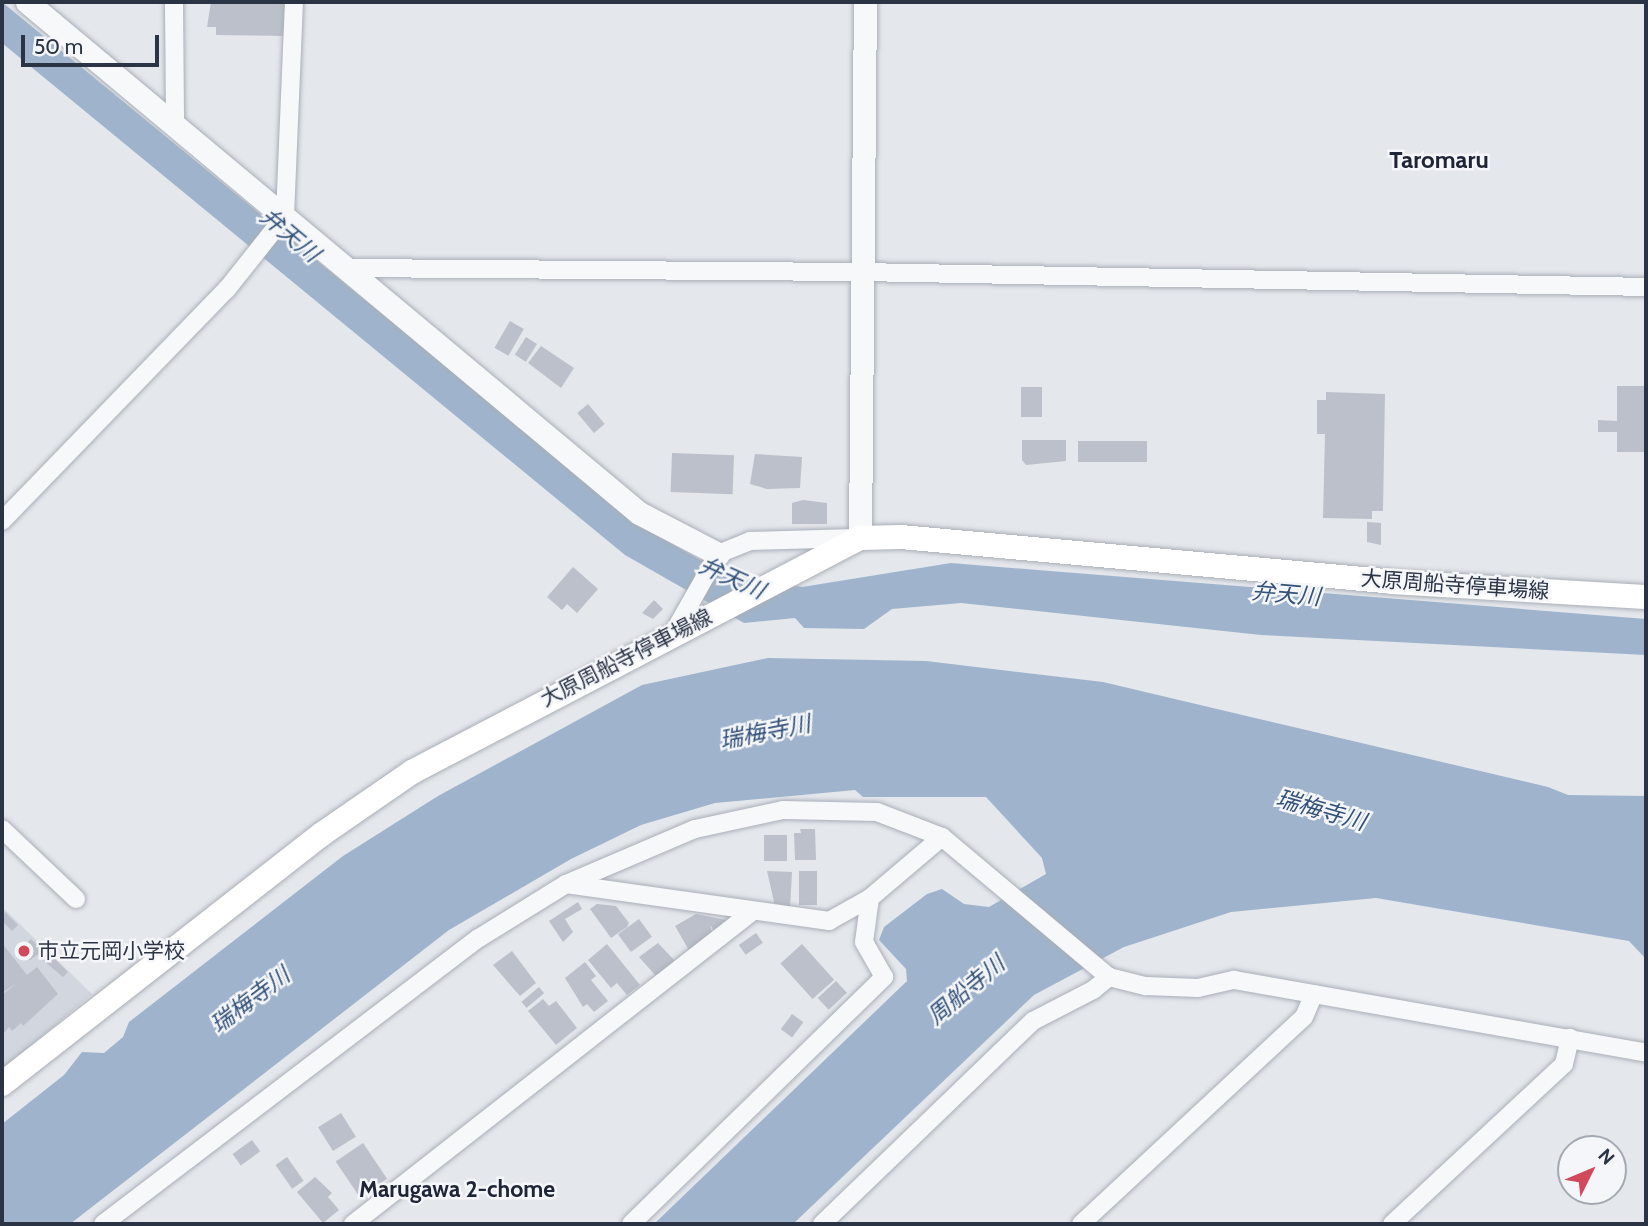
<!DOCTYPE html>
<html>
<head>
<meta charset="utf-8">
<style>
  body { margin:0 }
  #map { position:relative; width:1648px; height:1226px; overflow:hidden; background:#e4e7ec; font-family:Cabin,"Noto Sans JP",sans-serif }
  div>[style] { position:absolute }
  .built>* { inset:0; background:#d2d6de }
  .water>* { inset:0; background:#9fb4cc }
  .building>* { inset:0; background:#bbc0ca; transform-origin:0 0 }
  .roads { filter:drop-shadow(0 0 2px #a9aeb7) drop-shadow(0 0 2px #a9aeb7) }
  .minor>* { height:18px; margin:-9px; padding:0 9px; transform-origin:9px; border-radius:9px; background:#f7f8fa }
  .tertiary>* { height:23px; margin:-11.5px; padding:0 11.5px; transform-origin:11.5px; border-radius:11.5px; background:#f7f8fa }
  .secondary>* { height:24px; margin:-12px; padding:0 12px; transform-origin:12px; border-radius:12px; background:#fff }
  .dots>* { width:19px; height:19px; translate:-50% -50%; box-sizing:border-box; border:4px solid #f4f6f9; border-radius:50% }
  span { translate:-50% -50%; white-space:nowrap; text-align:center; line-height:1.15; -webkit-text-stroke:5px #f4f6f9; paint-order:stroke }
  .street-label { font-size:21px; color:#2b3445 }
  .poi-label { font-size:21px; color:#2b3445 }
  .left { translate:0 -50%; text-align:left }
  .water-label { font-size:23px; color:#34527a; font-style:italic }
  .neighbourhood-label { font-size:23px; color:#1d2536; font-weight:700 }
  .quarter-label { font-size:24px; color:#1d2536; font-weight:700 }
  .frame { position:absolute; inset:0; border:4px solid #2b3445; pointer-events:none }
  .north { position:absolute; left:1557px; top:1135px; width:70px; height:70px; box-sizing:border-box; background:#f4f6f9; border:2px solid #a4a8b1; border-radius:50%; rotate:47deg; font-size:19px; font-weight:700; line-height:28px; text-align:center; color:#2b3445 }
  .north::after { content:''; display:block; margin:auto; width:24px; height:32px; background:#d1495b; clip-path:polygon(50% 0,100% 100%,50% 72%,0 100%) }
  .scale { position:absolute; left:21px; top:35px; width:138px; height:32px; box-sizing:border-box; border:4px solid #2b3445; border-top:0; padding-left:9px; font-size:21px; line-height:24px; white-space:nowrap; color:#2b3445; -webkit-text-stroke:5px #f4f6f9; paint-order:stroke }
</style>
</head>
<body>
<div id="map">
  <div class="built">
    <i style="clip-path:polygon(2px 907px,92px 994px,2px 1070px)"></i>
  </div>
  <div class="water">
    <i style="clip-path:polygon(2px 2px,640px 526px,720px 571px,802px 587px,951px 563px,1646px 619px,1646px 655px,1261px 635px,961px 603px,892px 609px,864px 629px,804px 628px,795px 618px,744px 623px,625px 555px,2px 43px)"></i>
    <i style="clip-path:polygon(768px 658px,926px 661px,1103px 682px,1548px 787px,1568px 795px,1646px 796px,1646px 959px,1629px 941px,1376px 898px,1231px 912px,1124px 947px,1034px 995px,793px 1224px,654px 1224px,907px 981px,906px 969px,879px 940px,884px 927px,927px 894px,942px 889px,964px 904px,989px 907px,1046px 874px,1042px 858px,986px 797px,863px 797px,855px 790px,715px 803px,641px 825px,571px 859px,449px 930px,70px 1224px,2px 1224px,2px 1124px,64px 1075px,82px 1052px,104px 1053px,123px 1037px,129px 1022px,343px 856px,438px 796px,642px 685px)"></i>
  </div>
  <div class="building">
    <i style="clip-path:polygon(211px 2px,286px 2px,285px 36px,216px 35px,216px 27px,207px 27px)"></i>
    <i style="left:510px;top:321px;width:16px;height:31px;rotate:30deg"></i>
    <i style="left:526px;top:337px;width:13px;height:21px;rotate:32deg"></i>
    <i style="clip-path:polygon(541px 346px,574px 368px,561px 388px,528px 363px)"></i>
    <i style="clip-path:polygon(1617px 386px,1646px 386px,1646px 452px,1617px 452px,1617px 432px,1598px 432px,1598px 420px,1617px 421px)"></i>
    <i style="left:1021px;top:387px;width:21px;height:30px"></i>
    <i style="clip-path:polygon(1326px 392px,1385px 394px,1383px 511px,1372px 511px,1372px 519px,1323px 518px,1325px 434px,1317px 434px,1317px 400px,1326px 400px)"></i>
    <i style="left:588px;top:404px;width:26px;height:14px;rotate:50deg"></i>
    <i style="clip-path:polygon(1022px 440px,1066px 440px,1066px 461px,1026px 465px,1022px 460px)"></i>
    <i style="left:1078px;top:441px;width:69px;height:21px"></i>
    <i style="left:672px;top:453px;width:62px;height:39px;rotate:2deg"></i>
    <i style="clip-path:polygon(755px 454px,802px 457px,800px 488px,767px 489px,750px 484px)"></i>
    <i style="clip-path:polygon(803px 500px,827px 503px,827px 524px,792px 524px,792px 503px)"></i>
    <i style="clip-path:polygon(1367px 522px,1381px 523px,1381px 545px,1367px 542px)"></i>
    <i style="clip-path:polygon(573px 567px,598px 589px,577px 613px,567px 604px,562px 610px,547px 597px)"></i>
    <i style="clip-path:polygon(654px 600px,663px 609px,653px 619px,642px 613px)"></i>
    <i style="clip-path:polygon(800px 829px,815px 829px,816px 860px,795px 860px,794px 833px,801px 833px)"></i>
    <i style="left:787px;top:835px;width:26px;height:23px;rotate:90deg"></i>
    <i style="clip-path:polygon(767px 871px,792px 872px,790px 908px,775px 906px)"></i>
    <i style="left:799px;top:871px;width:18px;height:34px"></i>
    <i style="clip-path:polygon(578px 902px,582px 909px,565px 919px,573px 932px,563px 942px,549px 921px)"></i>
    <i style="clip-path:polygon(597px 904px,616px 906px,629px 923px,627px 927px,611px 938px,590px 909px)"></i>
    <i style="clip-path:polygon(5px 912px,18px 925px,12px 931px,2px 921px)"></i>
    <i style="clip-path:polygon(696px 914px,731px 921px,715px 932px,710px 925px,712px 933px,690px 952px,675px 926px)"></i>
    <i style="left:639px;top:919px;width:22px;height:26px;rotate:54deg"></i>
    <i style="left:756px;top:933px;width:12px;height:21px;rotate:55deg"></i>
    <i style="clip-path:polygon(31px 939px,43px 951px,30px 960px,20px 950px)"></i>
    <i style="clip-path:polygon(2px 943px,27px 975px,37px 967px,58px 994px,23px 1026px,21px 1023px,12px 1031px,9px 1027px,2px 1035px,2px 995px,18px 982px,2px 993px)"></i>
    <i style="clip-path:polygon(658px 943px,676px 962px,656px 976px,639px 957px)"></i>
    <i style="clip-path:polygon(607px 944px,640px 985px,627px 995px,617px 983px,611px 988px,588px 960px)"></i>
    <i style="left:802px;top:944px;width:48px;height:29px;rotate:48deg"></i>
    <i style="clip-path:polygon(512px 951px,536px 983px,520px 996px,493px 965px)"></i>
    <i style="clip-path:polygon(50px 954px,68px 972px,63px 977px,44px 961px)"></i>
    <i style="clip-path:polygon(585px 962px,596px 976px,591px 980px,608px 1001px,594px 1012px,587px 1004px,583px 1007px,565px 978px)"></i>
    <i style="left:836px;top:981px;width:16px;height:25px;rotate:47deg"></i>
    <i style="left:539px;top:987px;width:8px;height:23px;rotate:50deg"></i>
    <i style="clip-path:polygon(543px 999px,549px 1006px,556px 1001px,577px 1028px,556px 1045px,528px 1011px)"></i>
    <i style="left:792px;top:1014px;width:14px;height:19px;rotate:36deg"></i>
    <i style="left:341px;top:1113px;width:28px;height:27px;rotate:58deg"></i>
    <i style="left:252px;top:1140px;width:14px;height:24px;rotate:54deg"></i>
    <i style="left:363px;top:1143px;width:43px;height:33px;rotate:56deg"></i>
    <i style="left:287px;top:1157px;width:29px;height:14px;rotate:55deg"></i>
    <i style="clip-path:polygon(315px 1177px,332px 1193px,328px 1197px,339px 1210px,323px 1223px,297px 1192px)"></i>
  </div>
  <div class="roads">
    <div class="minor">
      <i style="left:174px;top:2px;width:122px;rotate:89.5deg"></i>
      <i style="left:347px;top:268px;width:513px;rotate:0.45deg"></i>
      <i style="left:860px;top:272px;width:786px;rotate:1.09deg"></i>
      <i style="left:2px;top:521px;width:323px;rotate:-45.9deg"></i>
      <i style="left:227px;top:289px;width:93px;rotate:-51.5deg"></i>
      <i style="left:285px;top:216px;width:214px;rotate:-87.6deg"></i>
      <i style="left:674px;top:632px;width:90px;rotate:-60.6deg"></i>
      <i style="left:718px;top:554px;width:35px;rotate:-22deg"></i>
      <i style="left:750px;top:541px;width:106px;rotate:-1.6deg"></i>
      <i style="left:2px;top:829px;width:102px;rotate:43.4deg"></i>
      <i style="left:566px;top:884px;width:266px;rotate:8deg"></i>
      <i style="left:829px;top:921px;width:47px;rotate:-29.3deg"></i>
      <i style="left:870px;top:898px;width:94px;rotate:-40.3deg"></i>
      <i style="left:103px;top:1224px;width:472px;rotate:-37.3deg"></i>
      <i style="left:479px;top:938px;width:102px;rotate:-31.8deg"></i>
      <i style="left:566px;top:884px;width:140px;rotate:-23.1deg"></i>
      <i style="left:695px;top:829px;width:90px;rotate:-12.2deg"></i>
      <i style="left:783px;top:810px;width:94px;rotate:1.2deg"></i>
      <i style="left:877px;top:812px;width:70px;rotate:21deg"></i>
      <i style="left:942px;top:837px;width:218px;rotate:40deg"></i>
      <i style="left:1109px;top:977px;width:38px;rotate:14deg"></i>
      <i style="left:1146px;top:986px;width:52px;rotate:2.2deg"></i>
      <i style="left:1198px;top:988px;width:37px;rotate:-13deg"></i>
      <i style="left:1234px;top:980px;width:418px;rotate:10deg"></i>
      <i style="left:353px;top:1224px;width:508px;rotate:-38.04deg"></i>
      <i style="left:631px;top:1224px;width:354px;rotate:-44.3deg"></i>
      <i style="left:884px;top:977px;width:40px;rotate:-119.7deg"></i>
      <i style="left:864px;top:942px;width:44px;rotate:-82.2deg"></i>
      <i style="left:822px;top:1224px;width:293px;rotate:-43.9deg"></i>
      <i style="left:1033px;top:1021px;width:68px;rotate:-27.3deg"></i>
      <i style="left:1093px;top:990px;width:21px;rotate:-39deg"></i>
      <i style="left:1081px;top:1224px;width:304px;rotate:-42.9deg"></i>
      <i style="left:1304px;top:1017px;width:25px;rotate:-67deg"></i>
      <i style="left:1392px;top:1224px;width:235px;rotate:-42.9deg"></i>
      <i style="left:1564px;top:1064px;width:27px;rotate:-77deg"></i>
    </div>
    <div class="tertiary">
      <i style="left:27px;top:2px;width:797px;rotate:39.86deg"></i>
      <i style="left:639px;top:513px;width:89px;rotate:27.4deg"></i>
      <i style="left:860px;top:538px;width:536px;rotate:-89.47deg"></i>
    </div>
    <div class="secondary">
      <i style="left:2px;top:1084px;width:406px;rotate:-38deg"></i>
      <i style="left:322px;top:834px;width:109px;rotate:-34.6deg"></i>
      <i style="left:412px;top:772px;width:505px;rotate:-27.58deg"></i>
      <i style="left:860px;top:538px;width:41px;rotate:-1.4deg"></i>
      <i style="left:901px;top:537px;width:492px;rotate:5.2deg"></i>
      <i style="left:1391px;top:582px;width:255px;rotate:3.4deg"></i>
    </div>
  </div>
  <div class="dots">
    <i style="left:24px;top:951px;background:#d1495b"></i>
  </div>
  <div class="street-label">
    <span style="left:1455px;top:585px;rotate:4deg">大原周船寺停車場線</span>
    <span style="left:626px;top:658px;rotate:-27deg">大原周船寺停車場線</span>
  </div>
  <div class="poi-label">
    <span class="left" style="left:38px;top:951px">市立元岡小学校</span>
  </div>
  <div class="water-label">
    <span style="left:290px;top:235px;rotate:40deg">弁天川</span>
    <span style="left:732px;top:578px;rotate:24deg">弁天川</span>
    <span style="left:1286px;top:594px;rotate:5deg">弁天川</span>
    <span style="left:765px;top:732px;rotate:-11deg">瑞梅寺川</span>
    <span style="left:1321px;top:810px;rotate:16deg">瑞梅寺川</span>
    <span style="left:966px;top:990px;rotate:-40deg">周船寺川</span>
    <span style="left:250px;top:1000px;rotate:-37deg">瑞梅寺川</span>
  </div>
  <div class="neighbourhood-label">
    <span style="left:457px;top:1189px">Marugawa 2-chome</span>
  </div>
  <div class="quarter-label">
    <span style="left:1439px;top:160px">Taromaru</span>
  </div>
  <div class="frame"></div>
  <div class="north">N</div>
  <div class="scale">50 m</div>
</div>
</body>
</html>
